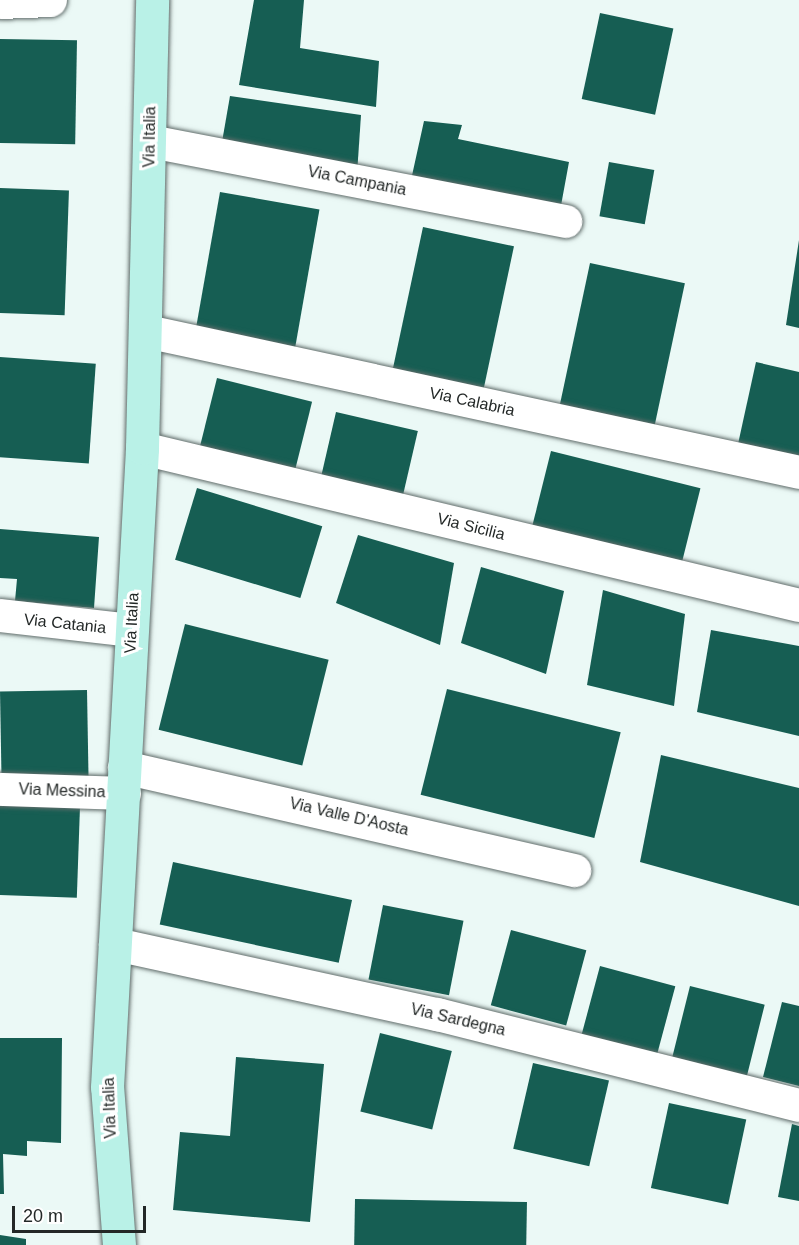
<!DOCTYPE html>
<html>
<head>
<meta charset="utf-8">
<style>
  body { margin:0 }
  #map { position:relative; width:799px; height:1245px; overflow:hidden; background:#ebf9f6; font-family:Arial,sans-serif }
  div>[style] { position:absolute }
  .building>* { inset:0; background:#165e53; transform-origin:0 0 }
  .roads { filter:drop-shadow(0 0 2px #616d6b) drop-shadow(0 0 2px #616d6b) }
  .minor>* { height:33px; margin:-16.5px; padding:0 16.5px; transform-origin:16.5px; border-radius:16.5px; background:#fff }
  .major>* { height:33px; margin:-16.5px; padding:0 16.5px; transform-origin:16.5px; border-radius:16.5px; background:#b9f1e7 }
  span { translate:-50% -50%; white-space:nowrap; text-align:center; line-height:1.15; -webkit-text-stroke:6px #fff; paint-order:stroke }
  .street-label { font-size:16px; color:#232827 }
  .scale { position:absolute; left:12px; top:1206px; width:134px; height:27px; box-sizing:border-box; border:3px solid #232827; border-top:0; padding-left:8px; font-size:18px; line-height:21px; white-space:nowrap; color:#232827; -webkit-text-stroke:4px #fff; paint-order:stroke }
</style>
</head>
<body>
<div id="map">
  <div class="building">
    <i style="clip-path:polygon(254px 0,304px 0,300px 48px,379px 61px,376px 107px,239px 85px)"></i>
    <i style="left:600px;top:13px;width:75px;height:88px;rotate:12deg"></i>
    <i style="left:0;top:39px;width:77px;height:104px;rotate:1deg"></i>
    <i style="clip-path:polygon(230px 96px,361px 115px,357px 174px,222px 142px)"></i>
    <i style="clip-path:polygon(424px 121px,462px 125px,458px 139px,569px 162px,560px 211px,411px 180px)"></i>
    <i style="left:609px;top:162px;width:46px;height:55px;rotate:10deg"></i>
    <i style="left:0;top:188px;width:69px;height:125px;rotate:2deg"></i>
    <i style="left:220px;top:192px;width:101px;height:142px;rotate:10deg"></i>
    <i style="left:423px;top:227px;width:93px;height:147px;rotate:12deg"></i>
    <i style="clip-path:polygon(799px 240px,799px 328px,786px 325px)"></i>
    <i style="left:590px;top:263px;width:97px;height:148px;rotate:12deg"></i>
    <i style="left:0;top:357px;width:96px;height:100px;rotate:4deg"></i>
    <i style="clip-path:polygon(756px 362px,799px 372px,799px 459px,738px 444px)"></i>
    <i style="left:217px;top:378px;width:98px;height:77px;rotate:14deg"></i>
    <i style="left:336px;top:412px;width:84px;height:70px;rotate:13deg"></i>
    <i style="left:551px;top:451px;width:154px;height:81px;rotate:14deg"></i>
    <i style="left:197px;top:488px;width:131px;height:75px;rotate:17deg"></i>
    <i style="clip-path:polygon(0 529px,99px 537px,94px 608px,15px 601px,17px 579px,0 578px)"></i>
    <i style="clip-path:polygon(358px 535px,454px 563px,440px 645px,336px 603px)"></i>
    <i style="clip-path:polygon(481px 567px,564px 591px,546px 674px,461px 643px)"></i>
    <i style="clip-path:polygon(603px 590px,685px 614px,674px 706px,587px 685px)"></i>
    <i style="left:185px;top:624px;width:148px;height:109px;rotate:14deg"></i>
    <i style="clip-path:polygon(711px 630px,799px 646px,799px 736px,697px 712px)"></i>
    <i style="left:447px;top:689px;width:179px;height:109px;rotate:14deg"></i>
    <i style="left:87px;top:690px;width:93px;height:87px;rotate:89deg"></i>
    <i style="clip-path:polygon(661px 755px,799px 788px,799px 906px,640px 862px)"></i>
    <i style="left:0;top:805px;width:80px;height:90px;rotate:2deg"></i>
    <i style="left:173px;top:862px;width:183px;height:64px;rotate:12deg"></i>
    <i style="left:383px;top:905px;width:82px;height:76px;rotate:11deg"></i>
    <i style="left:511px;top:930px;width:78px;height:78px;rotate:15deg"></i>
    <i style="left:600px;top:966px;width:78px;height:78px;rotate:15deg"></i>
    <i style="left:690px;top:986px;width:77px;height:77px;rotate:14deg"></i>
    <i style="clip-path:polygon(782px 1002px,799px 1006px,799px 1086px,763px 1077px)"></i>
    <i style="left:380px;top:1033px;width:74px;height:81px;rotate:14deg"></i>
    <i style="clip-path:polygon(0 1038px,62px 1038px,61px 1143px,27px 1141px,27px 1156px,3px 1154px,4px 1194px,0 1194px)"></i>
    <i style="clip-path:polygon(236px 1057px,324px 1064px,310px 1222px,173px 1210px,180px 1132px,230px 1136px)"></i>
    <i style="left:533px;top:1063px;width:78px;height:88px;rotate:13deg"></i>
    <i style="left:669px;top:1103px;width:79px;height:87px;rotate:12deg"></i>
    <i style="clip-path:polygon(792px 1124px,799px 1126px,799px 1201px,778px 1197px)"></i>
    <i style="left:355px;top:1199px;width:172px;height:46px;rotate:1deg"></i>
    <i style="clip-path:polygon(0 1235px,26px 1239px,26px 1245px,0 1245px)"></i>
  </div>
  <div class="roads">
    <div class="minor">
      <i style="left:0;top:2px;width:50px;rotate:-2.3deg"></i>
      <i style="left:150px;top:141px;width:423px;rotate:10.9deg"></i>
      <i style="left:146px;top:331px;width:668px;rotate:12.18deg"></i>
      <i style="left:142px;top:448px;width:675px;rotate:13.44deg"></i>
      <i style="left:0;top:615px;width:132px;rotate:6.5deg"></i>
      <i style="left:124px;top:767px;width:462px;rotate:12.9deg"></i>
      <i style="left:0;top:789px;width:124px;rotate:1.8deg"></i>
      <i style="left:115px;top:944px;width:330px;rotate:12.3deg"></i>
      <i style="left:437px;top:1014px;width:373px;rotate:14.1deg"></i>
    </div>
    <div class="major">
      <i style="left:119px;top:1245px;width:158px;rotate:-94.3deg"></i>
      <i style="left:107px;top:1087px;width:640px;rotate:-86.86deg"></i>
      <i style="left:142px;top:448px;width:448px;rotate:-88.7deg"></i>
    </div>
  </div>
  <div class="street-label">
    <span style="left:150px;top:137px;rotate:-89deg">Via Italia</span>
    <span style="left:357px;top:181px;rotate:11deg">Via Campania</span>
    <span style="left:472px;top:402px;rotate:12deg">Via Calabria</span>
    <span style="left:471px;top:527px;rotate:14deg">Via Sicilia</span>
    <span style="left:132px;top:623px;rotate:-87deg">Via Italia</span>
    <span style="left:65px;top:624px;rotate:6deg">Via Catania</span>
    <span style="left:62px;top:791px;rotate:2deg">Via Messina</span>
    <span style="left:349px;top:817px;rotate:13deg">Via Valle D'Aosta</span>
    <span style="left:458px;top:1020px;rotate:13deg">Via Sardegna</span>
    <span style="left:110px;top:1108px;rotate:-92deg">Via Italia</span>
  </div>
  <div class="scale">20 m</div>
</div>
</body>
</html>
